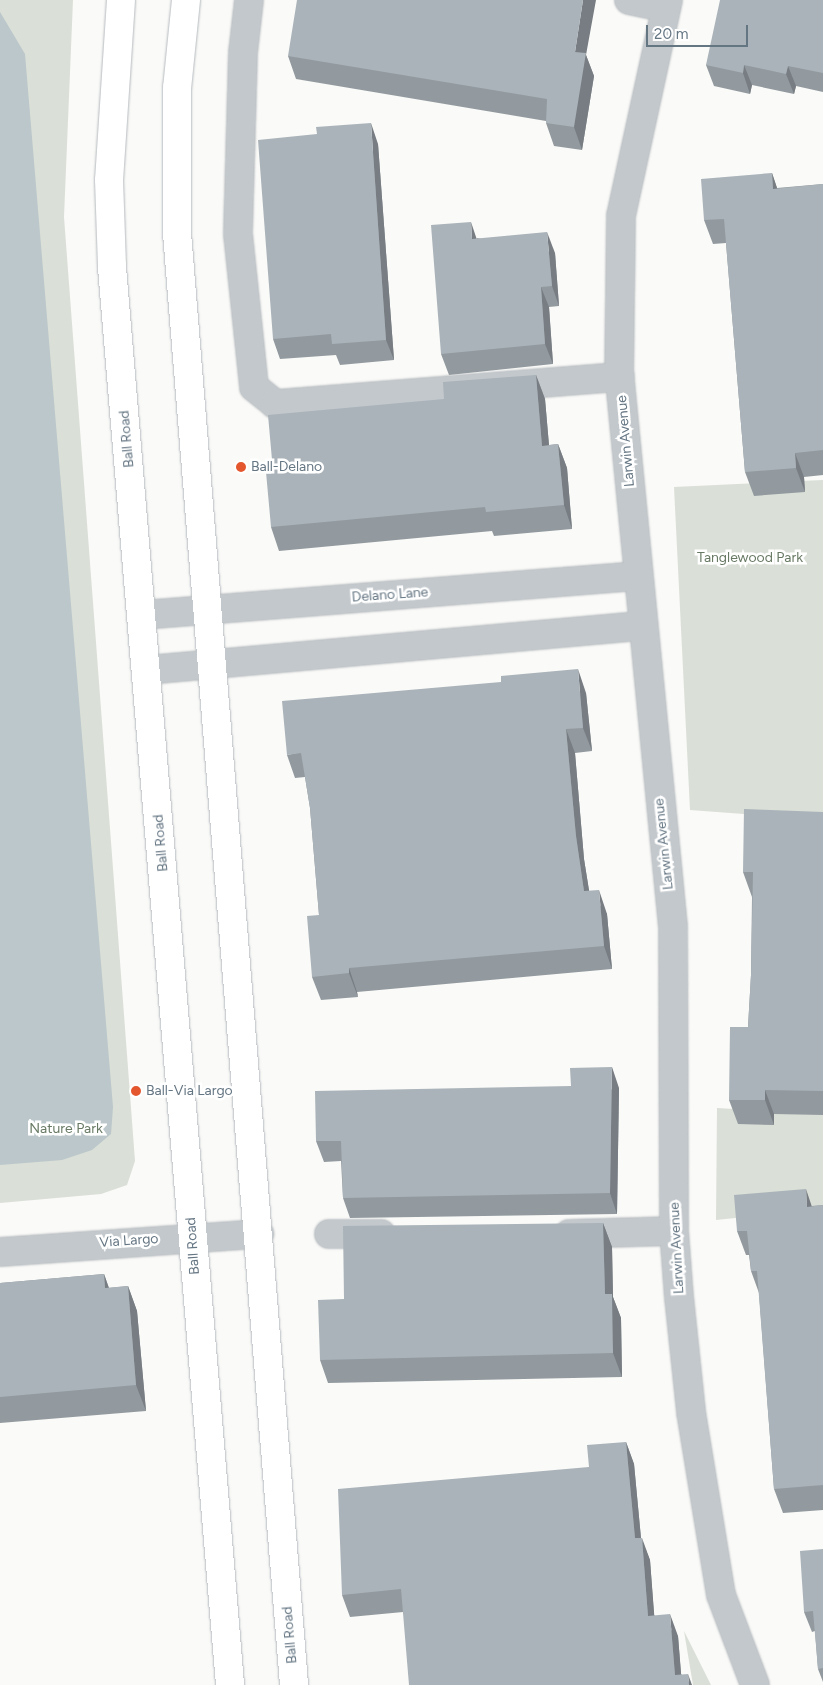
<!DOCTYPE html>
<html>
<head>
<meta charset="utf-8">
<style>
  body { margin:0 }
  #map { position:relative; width:823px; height:1685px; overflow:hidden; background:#fafaf8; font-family:Figtree,sans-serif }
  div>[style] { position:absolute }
  .green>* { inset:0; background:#dadfd7 }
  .water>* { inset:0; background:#bbc7cb }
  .roads { filter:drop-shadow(0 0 1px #b5babe) drop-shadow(0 0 1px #b5babe) }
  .minor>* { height:28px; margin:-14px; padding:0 14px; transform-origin:14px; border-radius:14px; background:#c3c8cc }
  .primary>* { height:28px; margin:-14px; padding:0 14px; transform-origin:14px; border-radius:14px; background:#fff }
  .wall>* { inset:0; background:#929a9f }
  .shaded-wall>* { inset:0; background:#777d82 }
  .building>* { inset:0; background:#aab3b9 }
  .dots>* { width:14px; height:14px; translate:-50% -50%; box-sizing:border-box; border:2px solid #fff; border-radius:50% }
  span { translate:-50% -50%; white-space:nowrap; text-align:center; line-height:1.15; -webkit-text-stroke:5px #fff; paint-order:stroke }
  .street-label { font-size:14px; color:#657683 }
  .poi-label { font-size:14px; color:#657683 }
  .left { translate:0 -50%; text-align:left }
  .park-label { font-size:14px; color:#687a64 }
  .scale { position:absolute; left:646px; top:25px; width:102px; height:22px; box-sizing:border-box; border:2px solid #657683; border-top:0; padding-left:6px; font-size:15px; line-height:18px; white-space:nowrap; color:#657683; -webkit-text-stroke:4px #fff; paint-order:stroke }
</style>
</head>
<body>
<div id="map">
  <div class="green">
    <i style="clip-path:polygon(0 0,73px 0,64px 217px,135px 1161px,127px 1185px,101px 1194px,0 1203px)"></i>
    <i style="clip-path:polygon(823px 480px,823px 820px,690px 810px,674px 487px)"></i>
    <i style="clip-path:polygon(717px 1108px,823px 1114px,823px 1209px,716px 1220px)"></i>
    <i style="clip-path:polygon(684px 1631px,711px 1685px,693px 1685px)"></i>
  </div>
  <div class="water">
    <i style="clip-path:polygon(0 12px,25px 54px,113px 1107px,111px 1134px,92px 1150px,62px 1160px,0 1165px)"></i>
  </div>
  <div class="roads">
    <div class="minor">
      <i style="left:249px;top:0;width:53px;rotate:96.5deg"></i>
      <i style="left:243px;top:53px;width:181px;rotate:91.6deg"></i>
      <i style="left:238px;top:234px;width:154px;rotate:84deg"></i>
      <i style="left:254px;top:387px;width:27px;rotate:39deg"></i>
      <i style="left:275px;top:404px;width:346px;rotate:-4.5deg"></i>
      <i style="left:629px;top:0;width:38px;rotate:12deg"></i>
      <i style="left:668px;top:0;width:221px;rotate:102.3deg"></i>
      <i style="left:621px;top:216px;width:155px;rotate:90.7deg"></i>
      <i style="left:619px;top:371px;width:559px;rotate:84.45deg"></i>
      <i style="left:673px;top:927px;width:304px;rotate:89.8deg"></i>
      <i style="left:674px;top:1231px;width:66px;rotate:85.7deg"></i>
      <i style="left:679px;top:1297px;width:116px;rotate:84deg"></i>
      <i style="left:691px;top:1412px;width:185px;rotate:80.7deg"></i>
      <i style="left:721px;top:1595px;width:96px;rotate:69.3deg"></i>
      <i style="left:142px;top:615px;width:498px;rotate:-4.5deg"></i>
      <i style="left:147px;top:670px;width:497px;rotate:-5.1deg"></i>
      <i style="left:329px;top:1234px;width:52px"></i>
      <i style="left:569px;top:1234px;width:105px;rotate:-1.6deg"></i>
      <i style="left:0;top:1252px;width:260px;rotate:-4deg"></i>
    </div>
    <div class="primary">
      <i style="left:121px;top:0;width:180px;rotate:93.8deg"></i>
      <i style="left:109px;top:180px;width:87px;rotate:88deg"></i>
      <i style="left:112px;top:267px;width:1423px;rotate:85.24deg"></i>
      <i style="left:186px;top:0;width:88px;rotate:95.8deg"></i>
      <i style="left:177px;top:88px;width:145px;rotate:90deg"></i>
      <i style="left:177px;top:233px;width:1457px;rotate:85.39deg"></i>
    </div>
  </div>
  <div class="wall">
    <i style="clip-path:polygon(749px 0,823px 0,823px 92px,796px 86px,794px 94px,752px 85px,750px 94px,714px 86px,706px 65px)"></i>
    <i style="clip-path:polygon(586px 55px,594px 76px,582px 150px,554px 146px,546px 123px,546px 121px,296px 79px,288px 56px)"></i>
    <i style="clip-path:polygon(378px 144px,394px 360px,340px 365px,336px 355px,280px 359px,273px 339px)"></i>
    <i style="clip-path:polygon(772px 173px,777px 188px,823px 184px,823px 475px,804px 477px,805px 492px,754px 496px,745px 472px,726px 243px,713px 244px,704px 220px)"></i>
    <i style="clip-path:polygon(477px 238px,555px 253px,559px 306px,549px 307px,553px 364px,449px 375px,441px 354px)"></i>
    <i style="clip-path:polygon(536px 375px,545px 399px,549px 445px,558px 444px,567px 468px,572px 529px,494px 536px,492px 531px,279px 551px,271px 527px,444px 399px)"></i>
    <i style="clip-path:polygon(586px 693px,592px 751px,575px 753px,584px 859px,589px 891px,607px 914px,612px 969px,357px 992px,358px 997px,321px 1000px,312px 977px,319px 915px,310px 808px,305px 777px,295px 778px,287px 755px)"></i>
    <i style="clip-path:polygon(823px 812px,823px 1115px,774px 1114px,774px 1125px,738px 1124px,729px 1100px,748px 1027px,751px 975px,752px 897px,743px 872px)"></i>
    <i style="clip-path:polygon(619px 1088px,617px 1214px,350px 1218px,343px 1198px,341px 1161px,324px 1162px,316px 1141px)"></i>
    <i style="clip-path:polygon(823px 1205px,823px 1510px,783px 1513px,774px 1489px,759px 1293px,751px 1271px,749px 1255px,746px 1255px,737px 1231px,812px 1206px)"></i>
    <i style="clip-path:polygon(603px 1223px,612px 1247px,613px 1297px,621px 1318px,622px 1377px,328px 1383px,320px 1360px)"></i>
    <i style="clip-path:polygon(104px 1274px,109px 1288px,128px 1286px,137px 1311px,146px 1411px,0 1423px,0 1283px)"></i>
    <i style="clip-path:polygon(626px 1442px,634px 1464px,641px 1538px,650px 1560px,654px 1615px,678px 1636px,681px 1674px,692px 1685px,403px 1612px,350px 1617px,342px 1595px,589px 1467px)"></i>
    <i style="clip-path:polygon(823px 1549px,823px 1682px,818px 1669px,815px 1631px,812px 1632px,804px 1612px)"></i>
  </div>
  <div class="shaded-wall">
    <i style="clip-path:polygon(583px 0,596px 0,586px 55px,594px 76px,582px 150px,574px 127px,575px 52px)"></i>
    <i style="clip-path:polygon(744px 65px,752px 85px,750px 94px,743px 73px)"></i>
    <i style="clip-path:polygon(788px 66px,796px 86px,794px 94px,786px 74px)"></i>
    <i style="clip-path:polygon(371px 123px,378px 144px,394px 360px,386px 340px)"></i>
    <i style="clip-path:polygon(772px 173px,780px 197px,773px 189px)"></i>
    <i style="clip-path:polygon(471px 222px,478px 243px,472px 239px)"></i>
    <i style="clip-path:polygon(547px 232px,555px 253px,559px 306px,552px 286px)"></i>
    <i style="clip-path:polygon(541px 287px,549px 307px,553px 364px,545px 344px)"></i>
    <i style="clip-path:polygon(536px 375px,545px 399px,551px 469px,542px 446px)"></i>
    <i style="clip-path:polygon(558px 444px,567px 468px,572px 529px,564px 505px)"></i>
    <i style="clip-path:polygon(795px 453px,804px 477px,805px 492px,796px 468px)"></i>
    <i style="clip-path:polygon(578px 669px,586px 693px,592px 751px,583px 728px)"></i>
    <i style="clip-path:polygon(566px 729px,575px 753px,584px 859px,593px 915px,584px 891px,576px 836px)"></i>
    <i style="clip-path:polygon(599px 890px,607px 914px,612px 969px,604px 946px)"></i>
    <i style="clip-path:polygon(349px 968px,357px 992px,358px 997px,349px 973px)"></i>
    <i style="clip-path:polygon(612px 1067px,619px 1088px,617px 1214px,610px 1193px)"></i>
    <i style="clip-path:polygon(765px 1090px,774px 1114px,774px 1125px,765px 1100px)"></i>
    <i style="clip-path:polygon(806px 1189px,814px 1213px,807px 1207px)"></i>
    <i style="clip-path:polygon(603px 1223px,612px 1247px,613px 1297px,621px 1318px,622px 1377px,613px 1353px,605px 1294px)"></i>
    <i style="clip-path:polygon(104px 1274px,113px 1300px,105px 1288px)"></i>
    <i style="clip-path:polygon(128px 1286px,137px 1311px,146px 1411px,136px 1385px)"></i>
    <i style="clip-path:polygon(626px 1442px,634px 1464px,643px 1560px,635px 1538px)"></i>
    <i style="clip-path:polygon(642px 1538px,650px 1560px,656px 1638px,648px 1616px)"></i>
    <i style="clip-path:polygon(670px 1614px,678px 1636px,682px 1685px,675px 1675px)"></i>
    <i style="clip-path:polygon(688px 1674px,692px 1685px,689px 1685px)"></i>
  </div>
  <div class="building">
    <i style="clip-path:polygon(297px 0,583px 0,575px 52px,586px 53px,574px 127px,546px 123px,547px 99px,288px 56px)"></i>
    <i style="clip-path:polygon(720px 0,823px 0,823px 73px,788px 66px,786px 74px,744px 65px,743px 73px,706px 65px)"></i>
    <i style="clip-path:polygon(371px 123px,386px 340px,332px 344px,331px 334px,273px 339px,258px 140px,317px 134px,316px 127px)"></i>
    <i style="clip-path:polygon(772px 173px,773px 189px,823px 184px,823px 450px,795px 453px,796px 468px,745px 472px,724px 219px,704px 220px,701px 179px)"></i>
    <i style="clip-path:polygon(471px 222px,472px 239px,547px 232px,552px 286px,541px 287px,545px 344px,441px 354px,431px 225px)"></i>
    <i style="clip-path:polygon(536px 375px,542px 446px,558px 444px,564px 505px,486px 512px,485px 507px,271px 527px,266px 472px,273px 471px,268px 415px,444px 399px,443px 382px)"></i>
    <i style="clip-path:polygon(578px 669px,583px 728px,566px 729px,576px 836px,584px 891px,599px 890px,604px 946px,349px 968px,349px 973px,312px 977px,307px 916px,319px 915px,310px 808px,301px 753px,287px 755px,282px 701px,501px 682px,501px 676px)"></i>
    <i style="clip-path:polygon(744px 809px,823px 812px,823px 1091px,765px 1090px,765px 1100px,729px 1100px,730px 1027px,748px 1027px,751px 975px,753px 872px,743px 872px)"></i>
    <i style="clip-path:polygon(612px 1067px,610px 1193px,343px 1198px,341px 1141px,316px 1141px,315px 1091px,571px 1086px,570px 1068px)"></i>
    <i style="clip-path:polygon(806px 1189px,807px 1207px,823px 1205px,823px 1485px,774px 1489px,757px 1271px,751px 1271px,747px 1231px,737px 1231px,734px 1195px)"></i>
    <i style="clip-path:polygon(603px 1223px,605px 1294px,612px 1294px,613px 1353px,320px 1360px,318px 1300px,344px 1299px,343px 1226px)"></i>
    <i style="clip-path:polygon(104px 1274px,105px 1288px,128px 1286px,136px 1385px,0 1397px,0 1283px)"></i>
    <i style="clip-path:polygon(626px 1442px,635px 1538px,642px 1538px,648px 1616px,670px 1614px,675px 1675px,688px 1674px,689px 1685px,409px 1685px,401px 1589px,342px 1595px,338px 1489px,589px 1467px,587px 1445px)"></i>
    <i style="clip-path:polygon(823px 1549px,823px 1668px,818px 1669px,813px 1611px,804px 1612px,800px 1551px)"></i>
  </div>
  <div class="dots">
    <i style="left:241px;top:467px;background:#e4572e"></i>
    <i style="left:136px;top:1091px;background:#e4572e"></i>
  </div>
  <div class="street-label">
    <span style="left:127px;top:439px;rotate:-95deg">Ball Road</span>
    <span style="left:626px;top:441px;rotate:-95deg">Larwin Avenue</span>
    <span style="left:390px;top:595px;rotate:-4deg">Delano Lane</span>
    <span style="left:161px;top:843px;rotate:-95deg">Ball Road</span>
    <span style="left:664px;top:844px;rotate:-96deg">Larwin Avenue</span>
    <span style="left:129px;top:1241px;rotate:-4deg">Via Largo</span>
    <span style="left:193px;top:1246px;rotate:-94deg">Ball Road</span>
    <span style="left:677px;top:1248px;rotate:-93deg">Larwin Avenue</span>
    <span style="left:290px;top:1635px;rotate:-95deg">Ball Road</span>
  </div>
  <div class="poi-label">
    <span class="left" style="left:251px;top:467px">Ball-Delano</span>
    <span class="left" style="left:146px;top:1091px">Ball-Via Largo</span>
  </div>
  <div class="park-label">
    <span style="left:750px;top:558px">Tanglewood Park</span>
    <span style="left:66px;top:1129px">Nature Park</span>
  </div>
  <div class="scale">20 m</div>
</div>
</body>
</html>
